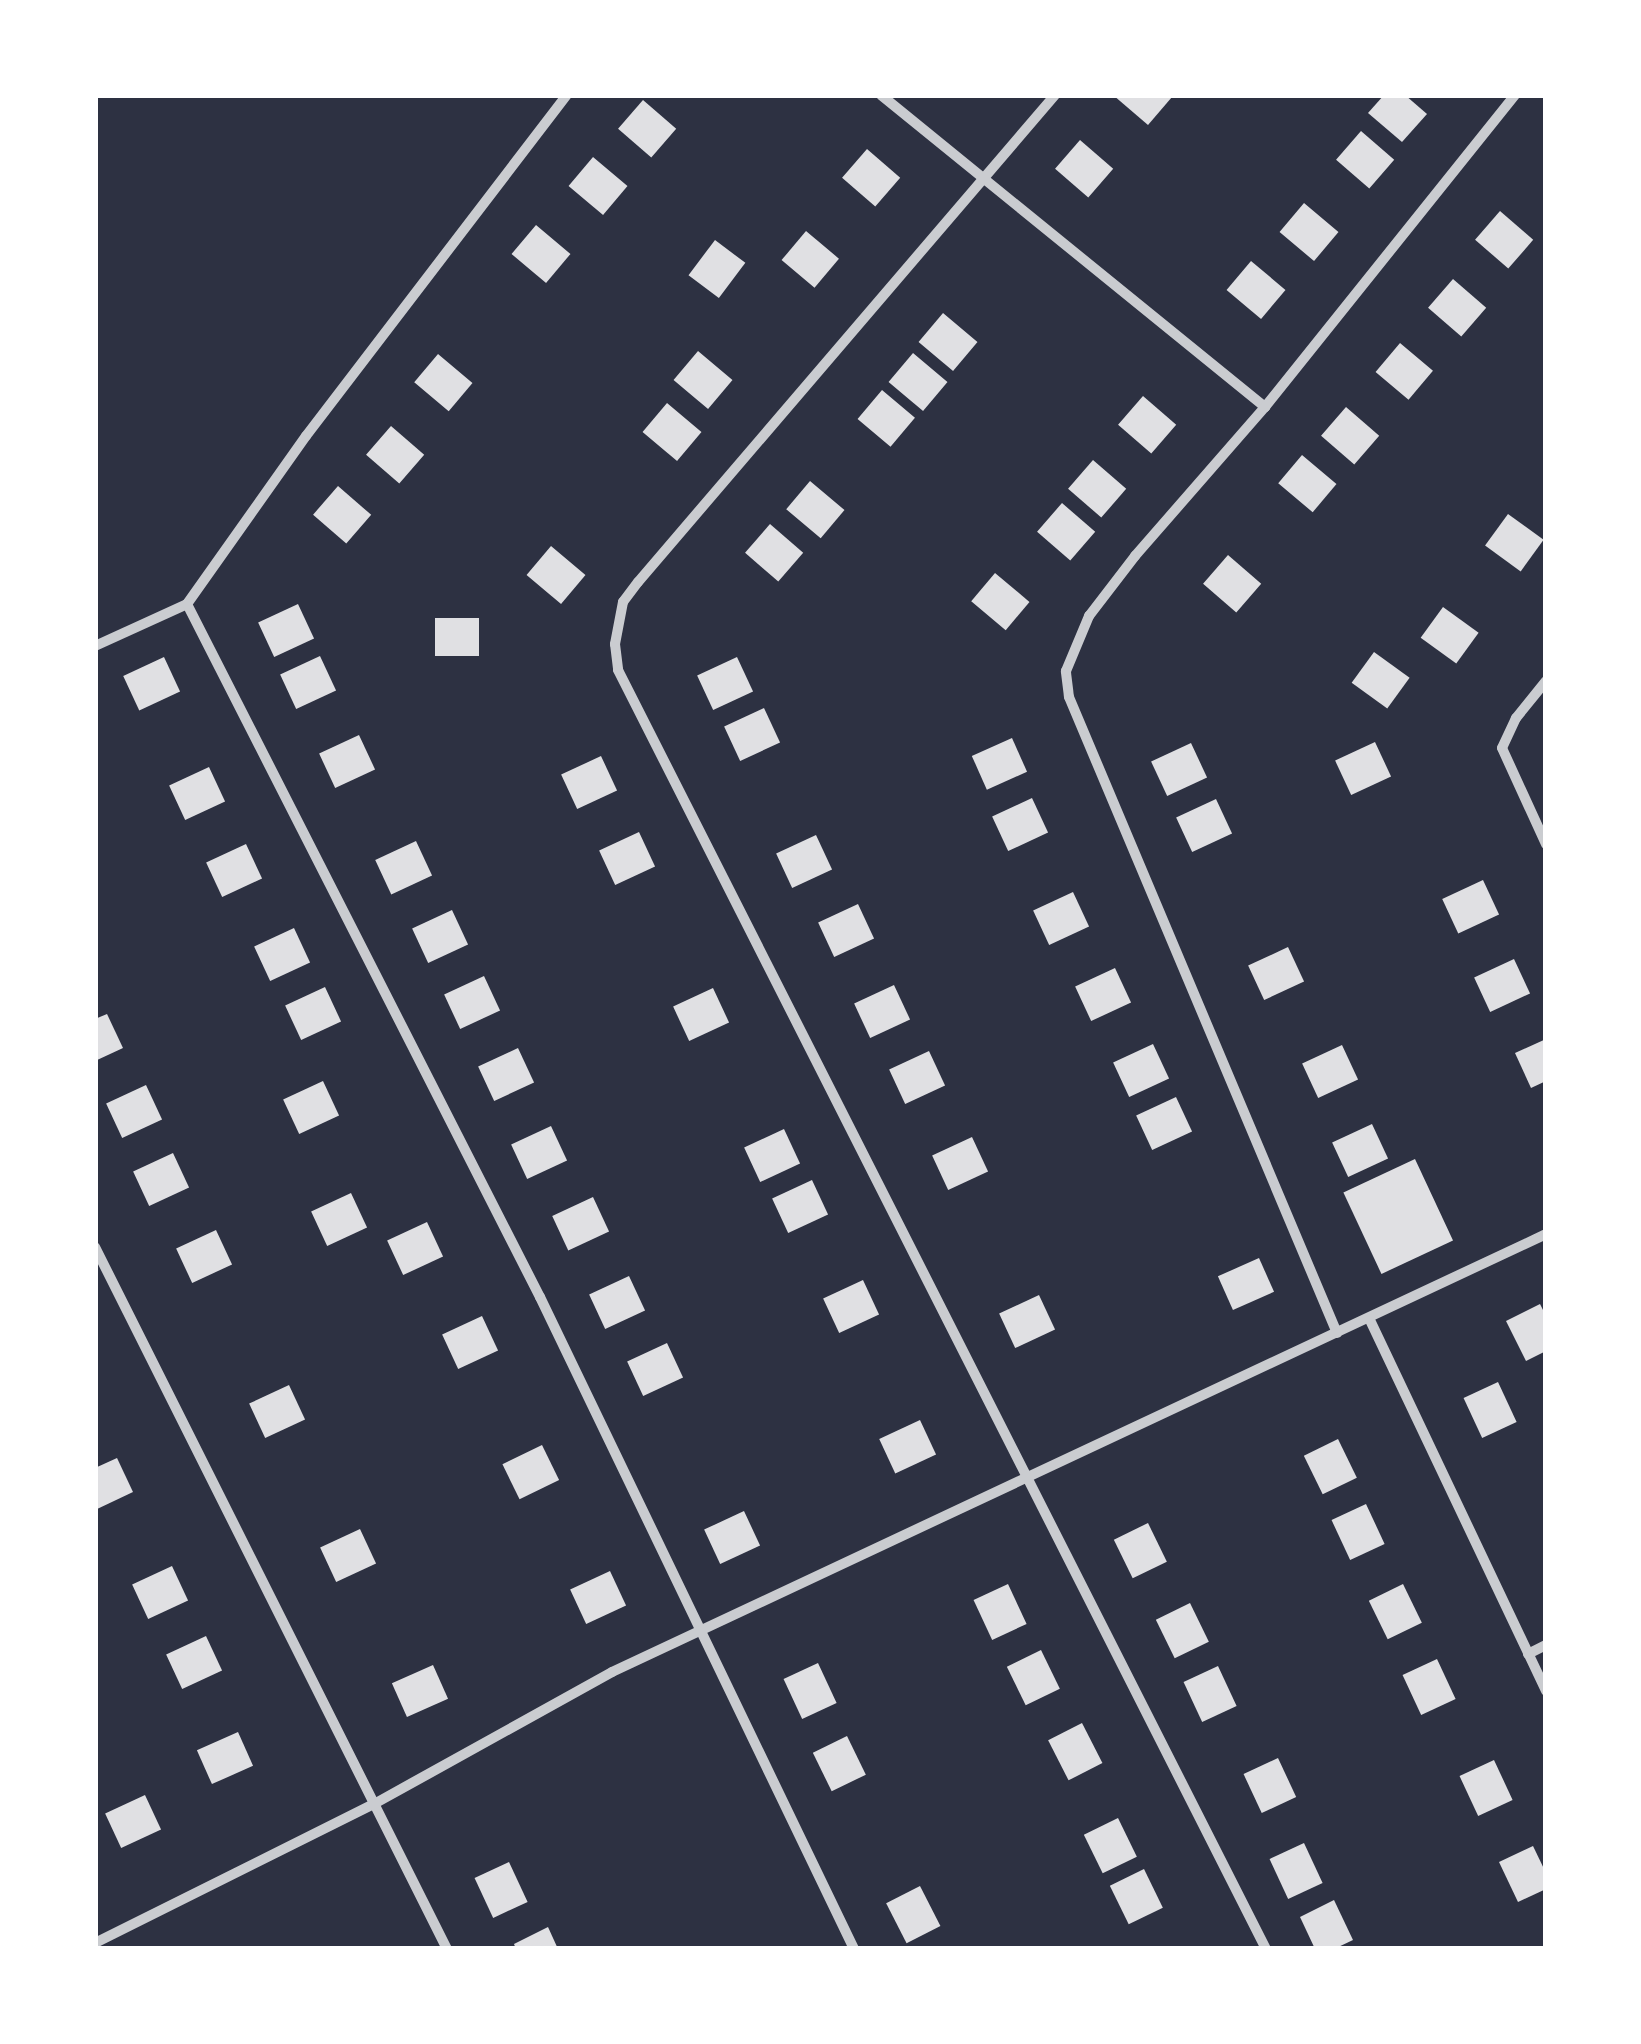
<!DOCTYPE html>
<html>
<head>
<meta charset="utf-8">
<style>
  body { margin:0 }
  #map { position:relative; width:1641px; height:2044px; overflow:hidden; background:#2d3142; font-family:Rubik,sans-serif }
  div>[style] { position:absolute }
  .building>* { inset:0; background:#e0e0e3; transform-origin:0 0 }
  .minor>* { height:10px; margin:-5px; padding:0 5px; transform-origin:5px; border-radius:5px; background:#caccd0 }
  span { translate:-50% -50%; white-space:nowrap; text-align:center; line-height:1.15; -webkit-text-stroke:10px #fff; paint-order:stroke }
  .frame { position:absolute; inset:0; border:98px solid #fff; pointer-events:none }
</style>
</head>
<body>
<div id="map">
  <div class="building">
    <i style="clip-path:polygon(1113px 95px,1171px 95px,1172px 97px,1148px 125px)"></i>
    <i style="clip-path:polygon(1384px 95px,1405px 95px,1427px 114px,1402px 142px,1368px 113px)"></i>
    <i style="left:643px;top:100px;width:44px;height:38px;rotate:41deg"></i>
    <i style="left:1361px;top:131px;width:44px;height:38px;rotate:41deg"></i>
    <i style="left:1080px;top:140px;width:44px;height:38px;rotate:41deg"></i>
    <i style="left:867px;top:149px;width:44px;height:38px;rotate:41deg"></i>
    <i style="left:593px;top:157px;width:45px;height:38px;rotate:40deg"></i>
    <i style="left:1304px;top:203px;width:45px;height:38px;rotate:40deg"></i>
    <i style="left:1500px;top:211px;width:44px;height:38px;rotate:41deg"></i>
    <i style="left:536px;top:225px;width:45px;height:38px;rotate:40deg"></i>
    <i style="left:806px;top:231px;width:43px;height:38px;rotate:40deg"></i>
    <i style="left:715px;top:240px;width:38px;height:44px;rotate:37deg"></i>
    <i style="left:1251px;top:261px;width:45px;height:38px;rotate:40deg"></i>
    <i style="left:1453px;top:279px;width:44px;height:38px;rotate:41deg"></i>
    <i style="left:943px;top:313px;width:45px;height:38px;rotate:40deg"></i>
    <i style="left:1400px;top:343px;width:43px;height:38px;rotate:40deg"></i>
    <i style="left:698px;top:351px;width:45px;height:38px;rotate:40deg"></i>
    <i style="left:913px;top:353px;width:45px;height:38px;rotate:40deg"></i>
    <i style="left:438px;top:354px;width:45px;height:37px;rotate:40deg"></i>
    <i style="left:882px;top:390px;width:43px;height:38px;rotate:40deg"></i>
    <i style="left:1143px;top:396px;width:44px;height:38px;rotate:41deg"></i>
    <i style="left:667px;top:403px;width:45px;height:38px;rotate:40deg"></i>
    <i style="left:1346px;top:407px;width:44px;height:38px;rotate:41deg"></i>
    <i style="left:391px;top:426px;width:44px;height:38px;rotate:41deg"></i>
    <i style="left:1302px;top:455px;width:45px;height:37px;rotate:40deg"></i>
    <i style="left:1093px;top:460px;width:44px;height:38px;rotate:41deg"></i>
    <i style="left:810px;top:481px;width:45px;height:37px;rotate:40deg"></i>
    <i style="left:338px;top:486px;width:44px;height:38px;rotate:41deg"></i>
    <i style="left:1062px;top:503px;width:44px;height:38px;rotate:41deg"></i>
    <i style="left:1508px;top:514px;width:44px;height:39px;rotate:36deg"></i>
    <i style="left:770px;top:524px;width:44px;height:38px;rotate:41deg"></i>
    <i style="left:551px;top:546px;width:45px;height:38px;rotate:40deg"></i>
    <i style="left:1228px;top:555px;width:44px;height:38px;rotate:41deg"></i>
    <i style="left:995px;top:573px;width:45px;height:37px;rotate:40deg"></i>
    <i style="left:298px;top:604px;width:38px;height:44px;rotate:65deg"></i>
    <i style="left:1443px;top:607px;width:44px;height:38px;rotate:36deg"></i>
    <i style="left:479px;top:618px;width:38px;height:44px;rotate:90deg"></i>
    <i style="left:1374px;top:652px;width:44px;height:38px;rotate:36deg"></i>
    <i style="left:320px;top:656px;width:38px;height:44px;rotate:65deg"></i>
    <i style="left:164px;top:657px;width:38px;height:45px;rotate:65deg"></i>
    <i style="left:737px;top:657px;width:38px;height:44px;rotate:65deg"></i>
    <i style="left:764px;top:708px;width:38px;height:44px;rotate:65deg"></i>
    <i style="left:359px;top:735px;width:38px;height:44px;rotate:65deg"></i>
    <i style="left:1012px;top:738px;width:37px;height:44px;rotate:66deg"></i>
    <i style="left:1375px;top:742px;width:38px;height:44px;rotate:65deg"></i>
    <i style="left:1191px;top:743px;width:38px;height:44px;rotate:65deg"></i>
    <i style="left:601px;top:756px;width:38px;height:44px;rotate:65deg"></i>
    <i style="left:209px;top:767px;width:38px;height:44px;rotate:65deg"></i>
    <i style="left:1032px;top:798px;width:38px;height:44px;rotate:65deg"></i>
    <i style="left:1216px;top:799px;width:38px;height:44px;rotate:65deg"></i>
    <i style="left:639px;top:832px;width:38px;height:44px;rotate:65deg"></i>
    <i style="left:816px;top:835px;width:38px;height:44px;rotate:65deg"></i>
    <i style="left:416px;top:841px;width:38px;height:45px;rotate:65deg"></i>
    <i style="left:246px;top:844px;width:38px;height:44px;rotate:65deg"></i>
    <i style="left:1483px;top:880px;width:38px;height:45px;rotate:65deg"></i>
    <i style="left:1073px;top:892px;width:38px;height:44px;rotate:65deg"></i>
    <i style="left:858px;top:904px;width:38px;height:44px;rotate:65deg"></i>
    <i style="left:452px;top:910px;width:38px;height:44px;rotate:65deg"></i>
    <i style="left:294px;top:928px;width:38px;height:44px;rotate:65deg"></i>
    <i style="left:1288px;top:947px;width:38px;height:44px;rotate:65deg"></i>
    <i style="left:1514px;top:959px;width:38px;height:44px;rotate:65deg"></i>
    <i style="left:1115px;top:968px;width:38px;height:44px;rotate:65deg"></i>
    <i style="left:484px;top:976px;width:38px;height:44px;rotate:65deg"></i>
    <i style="left:894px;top:985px;width:38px;height:44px;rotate:65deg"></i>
    <i style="left:325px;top:987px;width:38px;height:44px;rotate:65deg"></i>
    <i style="left:713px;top:988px;width:38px;height:44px;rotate:65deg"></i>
    <i style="clip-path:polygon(107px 1014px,123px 1048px,95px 1061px,95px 1019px)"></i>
    <i style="clip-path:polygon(1546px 1039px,1546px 1081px,1531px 1088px,1515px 1053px)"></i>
    <i style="left:1153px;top:1044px;width:38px;height:44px;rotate:65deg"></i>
    <i style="left:1342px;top:1045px;width:38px;height:44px;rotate:65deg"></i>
    <i style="left:518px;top:1048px;width:38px;height:44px;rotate:65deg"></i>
    <i style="left:929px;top:1051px;width:38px;height:44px;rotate:65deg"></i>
    <i style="left:323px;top:1081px;width:38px;height:44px;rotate:65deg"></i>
    <i style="left:146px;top:1085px;width:38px;height:44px;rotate:65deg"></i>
    <i style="left:1176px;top:1097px;width:38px;height:44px;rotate:65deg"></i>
    <i style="left:1372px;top:1124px;width:38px;height:44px;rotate:65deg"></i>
    <i style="left:551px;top:1126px;width:38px;height:44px;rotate:65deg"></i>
    <i style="left:784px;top:1129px;width:38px;height:44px;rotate:65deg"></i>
    <i style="left:972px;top:1137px;width:38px;height:44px;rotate:65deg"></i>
    <i style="left:173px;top:1153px;width:38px;height:44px;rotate:65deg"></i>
    <i style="left:1415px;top:1159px;width:90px;height:79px;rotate:65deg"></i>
    <i style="left:812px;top:1180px;width:38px;height:44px;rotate:65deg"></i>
    <i style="left:351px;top:1193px;width:38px;height:44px;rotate:65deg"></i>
    <i style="left:593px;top:1197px;width:38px;height:45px;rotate:65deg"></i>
    <i style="left:427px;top:1222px;width:38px;height:44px;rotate:65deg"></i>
    <i style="left:216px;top:1230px;width:38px;height:44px;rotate:65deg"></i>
    <i style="left:1259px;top:1258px;width:37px;height:45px;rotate:66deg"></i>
    <i style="left:629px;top:1276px;width:38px;height:44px;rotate:65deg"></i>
    <i style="left:863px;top:1280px;width:38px;height:44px;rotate:65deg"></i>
    <i style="left:1039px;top:1295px;width:38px;height:44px;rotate:65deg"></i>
    <i style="clip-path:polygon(1540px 1304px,1546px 1316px,1546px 1351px,1526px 1361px,1506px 1321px)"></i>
    <i style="left:482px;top:1316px;width:38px;height:44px;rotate:65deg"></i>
    <i style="left:667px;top:1343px;width:38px;height:44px;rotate:65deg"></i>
    <i style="left:1498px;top:1382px;width:44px;height:38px;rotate:65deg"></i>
    <i style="left:289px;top:1385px;width:38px;height:44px;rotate:65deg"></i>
    <i style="left:920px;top:1420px;width:38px;height:45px;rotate:65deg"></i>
    <i style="left:1338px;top:1439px;width:43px;height:38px;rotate:64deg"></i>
    <i style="left:542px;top:1445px;width:39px;height:44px;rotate:64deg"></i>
    <i style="clip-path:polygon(117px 1458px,133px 1492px,95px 1510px,95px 1468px)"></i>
    <i style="left:1366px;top:1504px;width:44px;height:38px;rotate:65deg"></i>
    <i style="left:744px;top:1511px;width:38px;height:44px;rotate:65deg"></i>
    <i style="left:1148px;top:1523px;width:43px;height:38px;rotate:64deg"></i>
    <i style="left:360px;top:1529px;width:38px;height:44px;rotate:65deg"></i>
    <i style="left:172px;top:1566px;width:38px;height:44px;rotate:65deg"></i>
    <i style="left:610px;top:1571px;width:38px;height:44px;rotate:65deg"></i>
    <i style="left:1008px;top:1584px;width:44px;height:38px;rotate:65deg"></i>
    <i style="left:1403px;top:1584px;width:43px;height:38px;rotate:64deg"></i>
    <i style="left:1190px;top:1603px;width:43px;height:38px;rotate:64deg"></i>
    <i style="left:206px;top:1636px;width:38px;height:44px;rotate:65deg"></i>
    <i style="left:1041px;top:1650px;width:43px;height:38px;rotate:64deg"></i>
    <i style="left:1437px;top:1659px;width:44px;height:38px;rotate:65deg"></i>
    <i style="left:818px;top:1663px;width:44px;height:38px;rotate:65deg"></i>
    <i style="left:433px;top:1665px;width:37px;height:45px;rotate:66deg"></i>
    <i style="left:1218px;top:1666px;width:44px;height:38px;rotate:65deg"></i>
    <i style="left:1082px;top:1723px;width:45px;height:38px;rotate:63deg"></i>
    <i style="left:238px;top:1732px;width:37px;height:45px;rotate:66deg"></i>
    <i style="left:847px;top:1736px;width:43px;height:38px;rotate:64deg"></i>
    <i style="left:1278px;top:1758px;width:43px;height:38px;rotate:65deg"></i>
    <i style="left:1494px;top:1760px;width:44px;height:38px;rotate:65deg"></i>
    <i style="left:145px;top:1795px;width:38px;height:44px;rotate:65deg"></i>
    <i style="left:1118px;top:1818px;width:43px;height:38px;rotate:64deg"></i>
    <i style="left:1304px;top:1843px;width:44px;height:38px;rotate:65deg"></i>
    <i style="clip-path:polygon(1533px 1846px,1546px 1873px,1546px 1889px,1518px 1902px,1499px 1862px)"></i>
    <i style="left:509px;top:1862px;width:44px;height:38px;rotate:65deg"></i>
    <i style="left:1144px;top:1869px;width:43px;height:38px;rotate:64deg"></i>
    <i style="left:920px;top:1886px;width:45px;height:38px;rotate:63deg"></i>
    <i style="clip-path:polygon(1334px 1900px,1353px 1940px,1334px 1949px,1315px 1949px,1300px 1917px)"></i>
    <i style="clip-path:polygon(548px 1927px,558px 1949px,516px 1949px,514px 1944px)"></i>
  </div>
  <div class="minor">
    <i style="left:881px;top:95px;width:495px;rotate:39.1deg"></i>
    <i style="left:1055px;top:95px;width:641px;rotate:130.57deg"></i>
    <i style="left:638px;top:582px;width:25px;rotate:127deg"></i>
    <i style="left:623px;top:602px;width:43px;rotate:100.8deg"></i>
    <i style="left:615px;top:644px;width:26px;rotate:83deg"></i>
    <i style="left:618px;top:670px;width:1434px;rotate:63.13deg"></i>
    <i style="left:187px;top:604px;width:778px;rotate:63.01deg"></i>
    <i style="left:540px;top:1297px;width:724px;rotate:64.28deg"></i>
    <i style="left:95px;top:646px;width:101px;rotate:-24.5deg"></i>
    <i style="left:187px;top:604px;width:206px;rotate:-54.7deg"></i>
    <i style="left:306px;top:436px;width:429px;rotate:-52.6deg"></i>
    <i style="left:1546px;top:681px;width:48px;rotate:129deg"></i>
    <i style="left:1516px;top:718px;width:33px;rotate:115deg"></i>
    <i style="left:1502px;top:748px;width:106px;rotate:65.4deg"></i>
    <i style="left:95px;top:1247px;width:785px;rotate:63.37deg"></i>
    <i style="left:1369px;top:1318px;width:413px;rotate:64.6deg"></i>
    <i style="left:1337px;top:1333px;width:690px;rotate:-112.85deg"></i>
    <i style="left:1069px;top:697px;width:26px;rotate:-97deg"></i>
    <i style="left:1066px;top:671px;width:60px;rotate:-67.3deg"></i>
    <i style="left:1089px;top:616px;width:76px;rotate:-52.5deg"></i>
    <i style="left:1135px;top:556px;width:198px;rotate:-48.9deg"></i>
    <i style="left:1265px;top:407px;width:400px;rotate:-51.3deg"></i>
    <i style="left:1528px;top:1654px;width:20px;rotate:-27deg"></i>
    <i style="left:95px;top:1943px;width:312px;rotate:-26.5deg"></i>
    <i style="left:374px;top:1804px;width:272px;rotate:-29deg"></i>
    <i style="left:612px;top:1672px;width:1032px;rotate:-25.12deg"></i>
  </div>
  <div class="frame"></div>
</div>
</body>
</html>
